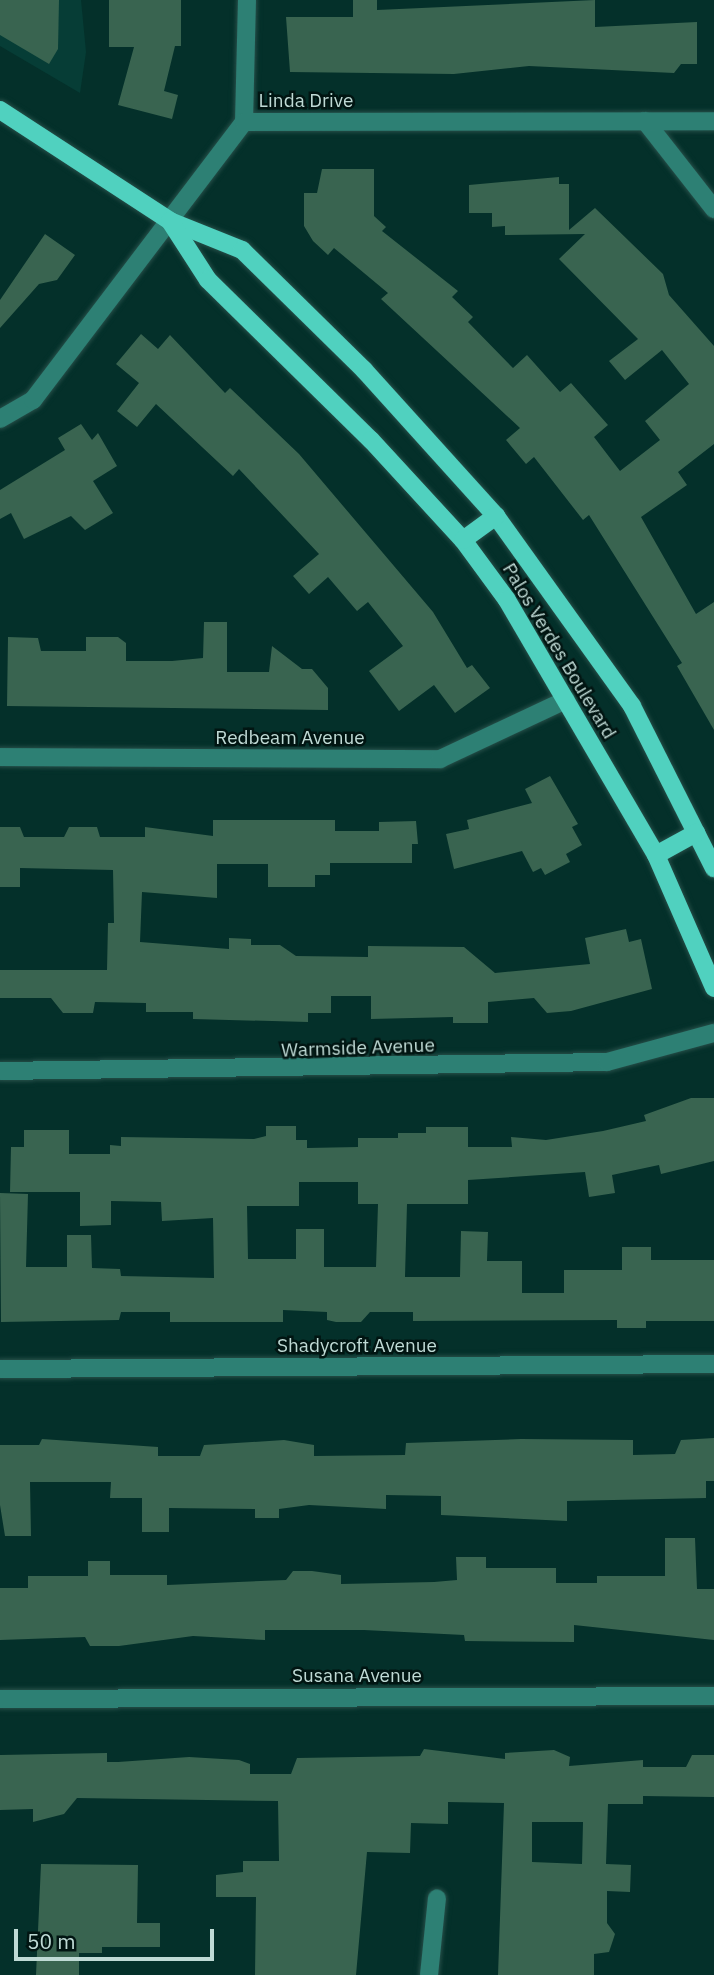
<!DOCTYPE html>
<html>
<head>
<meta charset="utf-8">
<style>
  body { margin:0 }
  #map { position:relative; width:714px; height:1975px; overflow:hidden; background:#04302a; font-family:"IBM Plex Sans",sans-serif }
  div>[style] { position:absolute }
  .built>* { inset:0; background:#063d36 }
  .building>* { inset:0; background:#396450 }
  .roads { filter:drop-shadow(0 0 2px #264f49) drop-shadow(0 0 2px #264f49) }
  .minor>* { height:18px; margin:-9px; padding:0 9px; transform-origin:9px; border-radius:9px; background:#2d8074 }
  .major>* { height:18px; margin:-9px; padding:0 9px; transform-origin:9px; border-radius:9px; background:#50d1bf }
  span { translate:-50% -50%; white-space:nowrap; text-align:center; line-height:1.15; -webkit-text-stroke:5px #011512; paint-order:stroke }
  .street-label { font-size:19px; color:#bfdad5 }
  .scale { position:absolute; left:14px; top:1929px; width:200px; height:32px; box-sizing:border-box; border:4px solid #bfdad5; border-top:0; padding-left:9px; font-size:21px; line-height:24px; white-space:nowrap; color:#bfdad5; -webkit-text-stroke:5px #011512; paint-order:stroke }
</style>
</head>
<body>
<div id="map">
  <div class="built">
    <i style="clip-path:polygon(0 0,81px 0,86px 52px,80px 93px,0 46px)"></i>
  </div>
  <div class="building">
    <i style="clip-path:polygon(0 0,59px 0,58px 49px,49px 64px,0 35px)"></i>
    <i style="clip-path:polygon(109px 0,181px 0,181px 46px,175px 46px,164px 91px,178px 95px,172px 119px,118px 105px,134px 47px,109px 47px)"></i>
    <i style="clip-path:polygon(353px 0,377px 0,377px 10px,595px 0,595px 27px,697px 22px,697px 64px,681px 64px,674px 73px,529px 66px,454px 74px,290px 72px,286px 17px,353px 17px)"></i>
    <i style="clip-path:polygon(322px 169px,374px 169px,374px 216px,386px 227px,382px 231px,458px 291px,452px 297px,473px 317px,468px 322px,513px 368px,527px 355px,560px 392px,571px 383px,608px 425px,594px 437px,620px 471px,660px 440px,645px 421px,689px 384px,662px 350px,625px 380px,609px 361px,638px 339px,559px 259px,585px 234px,505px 235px,505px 226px,492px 227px,492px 213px,469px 213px,469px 185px,559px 177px,559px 184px,569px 184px,569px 230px,595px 208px,663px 274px,669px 295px,714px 346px,714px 444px,678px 472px,687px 485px,641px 517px,696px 614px,714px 602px,714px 730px,677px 666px,682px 663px,589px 515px,583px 520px,534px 457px,526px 464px,506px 440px,520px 428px,381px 299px,388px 293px,334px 248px,328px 255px,313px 241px,304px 226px,304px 193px,317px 193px)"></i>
    <i style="clip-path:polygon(45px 234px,75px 255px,57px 280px,39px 284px,0 328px,0 300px)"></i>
    <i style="clip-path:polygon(141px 334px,158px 349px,170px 335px,225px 393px,230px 388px,299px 454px,433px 612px,467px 668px,472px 665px,490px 688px,455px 713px,434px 685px,399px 711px,369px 671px,403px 646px,368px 602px,357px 611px,328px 577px,309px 594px,293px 576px,319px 554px,239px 469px,233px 476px,156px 404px,137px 427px,117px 411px,139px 383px,116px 364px)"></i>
    <i style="clip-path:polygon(81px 424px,92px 440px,98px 433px,117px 466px,93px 481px,113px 513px,85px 530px,71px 516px,24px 539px,11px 513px,0 519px,0 490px,65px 450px,58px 438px)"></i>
    <i style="clip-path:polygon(204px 622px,227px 622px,227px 672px,269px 672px,272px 646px,302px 669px,312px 669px,328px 688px,328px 710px,7px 706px,8px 637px,38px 638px,41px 651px,86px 651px,86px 637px,118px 637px,126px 643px,126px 661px,172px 661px,203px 658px)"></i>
    <i style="clip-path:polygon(550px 776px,578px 824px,572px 827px,582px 845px,566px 854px,570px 862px,545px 875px,541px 868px,533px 872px,522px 851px,454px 869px,446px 834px,469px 829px,467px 820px,532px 803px,525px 789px)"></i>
    <i style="clip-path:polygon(213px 820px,335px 820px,335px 831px,379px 831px,379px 822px,416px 821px,418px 844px,412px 844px,412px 863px,330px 863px,330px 875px,315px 875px,315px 887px,268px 887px,268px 864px,217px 864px,217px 898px,142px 892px,140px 942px,229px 949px,229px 938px,251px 939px,251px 945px,280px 945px,296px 956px,368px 957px,368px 946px,464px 947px,495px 973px,590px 964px,585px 938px,626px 929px,629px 942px,641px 939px,652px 989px,571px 1011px,547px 1013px,534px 998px,488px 1002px,488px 1023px,453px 1023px,453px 1017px,371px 1019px,371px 996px,331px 996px,331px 1013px,308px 1013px,308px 1022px,193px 1019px,193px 1012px,146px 1012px,146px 1003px,95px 1002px,93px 1013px,63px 1013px,51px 998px,0 998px,0 970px,107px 970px,108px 923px,114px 923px,113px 870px,20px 868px,20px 887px,0 887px,0 827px,20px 827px,24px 837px,64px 837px,69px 827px,97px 827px,100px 837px,145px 837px,145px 827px,213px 836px)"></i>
    <i style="clip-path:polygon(evenodd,691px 1098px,714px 1098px,714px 1161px,661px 1174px,659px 1165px,612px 1175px,615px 1193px,589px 1197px,585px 1172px,468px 1180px,468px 1204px,407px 1204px,405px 1277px,460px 1277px,461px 1231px,488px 1232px,487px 1261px,522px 1261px,522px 1293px,564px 1293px,564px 1270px,622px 1270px,622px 1247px,651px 1247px,651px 1260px,714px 1260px,714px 1321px,646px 1321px,646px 1328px,617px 1328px,617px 1320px,413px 1321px,413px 1312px,370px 1312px,361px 1322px,336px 1322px,327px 1320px,327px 1312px,283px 1310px,283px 1322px,170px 1322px,170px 1312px,121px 1312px,119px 1320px,1px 1322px,0 1193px,28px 1194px,26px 1267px,67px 1267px,67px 1235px,91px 1235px,92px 1268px,120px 1269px,121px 1276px,214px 1278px,213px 1218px,162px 1221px,161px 1202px,111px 1201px,111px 1225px,80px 1226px,80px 1192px,10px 1192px,11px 1147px,24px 1147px,24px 1130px,69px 1130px,69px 1154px,110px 1154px,110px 1145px,121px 1146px,121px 1137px,254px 1139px,266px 1136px,266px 1126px,296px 1126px,296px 1140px,307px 1140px,307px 1148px,358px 1147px,358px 1138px,398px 1138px,398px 1133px,426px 1133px,426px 1127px,468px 1127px,468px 1147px,512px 1147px,511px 1137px,546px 1140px,603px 1131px,646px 1121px,644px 1115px,691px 1098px,299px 1182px,358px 1182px,358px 1204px,378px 1204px,376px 1267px,324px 1267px,324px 1229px,296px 1229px,296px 1259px,248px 1259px,247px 1206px,299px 1206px,299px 1182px)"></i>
    <i style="clip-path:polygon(714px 1438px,714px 1481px,706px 1481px,706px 1498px,567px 1501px,567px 1521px,441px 1515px,441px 1496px,386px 1495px,386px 1509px,309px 1505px,279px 1509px,279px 1518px,255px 1518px,255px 1509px,169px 1508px,169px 1532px,142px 1532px,142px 1498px,110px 1498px,111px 1482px,30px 1482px,31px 1536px,5px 1536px,0 1505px,0 1445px,39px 1445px,42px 1439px,158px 1447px,158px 1456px,200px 1456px,204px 1445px,284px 1440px,314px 1445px,314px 1456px,405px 1455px,406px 1443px,521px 1439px,633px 1440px,633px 1455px,675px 1454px,681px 1440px)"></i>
    <i style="clip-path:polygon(665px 1538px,695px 1538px,697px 1589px,714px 1589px,714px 1640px,574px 1625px,574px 1642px,465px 1641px,464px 1635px,364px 1630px,265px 1630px,265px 1640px,193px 1636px,119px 1646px,90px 1646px,85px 1637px,0 1640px,0 1588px,28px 1588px,28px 1576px,88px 1576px,88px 1561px,110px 1561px,110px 1575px,167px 1575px,167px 1585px,286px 1580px,293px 1571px,312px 1571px,341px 1575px,341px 1584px,434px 1582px,457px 1580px,456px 1557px,486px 1557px,486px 1568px,556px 1568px,556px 1583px,597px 1583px,597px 1576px,665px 1576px)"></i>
    <i style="clip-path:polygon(evenodd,424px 1749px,505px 1759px,505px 1753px,554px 1750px,570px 1757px,569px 1766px,643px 1760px,643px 1767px,686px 1767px,692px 1755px,714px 1755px,714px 1797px,643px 1796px,643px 1804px,608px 1804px,606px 1864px,631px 1865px,630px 1892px,607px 1891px,607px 1923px,615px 1934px,609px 1952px,594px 1954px,594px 1975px,498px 1975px,504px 1803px,448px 1802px,448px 1824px,411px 1823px,410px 1853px,367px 1852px,356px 1975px,255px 1975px,256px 1897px,216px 1897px,216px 1875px,243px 1872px,243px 1861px,279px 1861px,278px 1801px,77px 1798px,64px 1814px,33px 1822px,33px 1809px,0 1810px,0 1755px,107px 1753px,107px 1762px,118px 1762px,189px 1757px,239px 1760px,250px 1764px,250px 1774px,291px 1774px,297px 1758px,420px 1756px,424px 1749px,532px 1822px,583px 1822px,582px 1864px,532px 1862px,532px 1822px)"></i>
    <i style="clip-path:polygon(41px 1864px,138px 1865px,137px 1923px,160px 1923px,160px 1947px,102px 1947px,102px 1953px,79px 1953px,79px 1975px,36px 1975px)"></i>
  </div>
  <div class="roads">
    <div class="minor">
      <i style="left:645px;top:121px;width:112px;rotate:51.9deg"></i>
      <i style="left:244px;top:122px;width:122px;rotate:-88.6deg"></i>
      <i style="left:0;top:419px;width:38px;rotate:-30deg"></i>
      <i style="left:33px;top:400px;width:349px;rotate:-52.8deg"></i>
      <i style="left:244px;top:122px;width:470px;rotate:-0.1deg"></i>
      <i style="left:0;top:757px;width:440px;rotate:0.3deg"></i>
      <i style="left:440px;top:759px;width:139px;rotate:-25.1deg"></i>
      <i style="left:0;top:1071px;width:607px;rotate:-0.85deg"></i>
      <i style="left:607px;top:1062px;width:111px;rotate:-15.2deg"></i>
      <i style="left:0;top:1369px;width:714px;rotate:-0.4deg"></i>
      <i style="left:0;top:1699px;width:714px;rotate:-0.24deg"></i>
      <i style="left:429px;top:1975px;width:77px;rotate:-84.1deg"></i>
    </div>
    <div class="major">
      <i style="left:0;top:110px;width:203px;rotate:33.1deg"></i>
      <i style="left:170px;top:221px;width:78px;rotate:21.9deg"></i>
      <i style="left:242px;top:250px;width:171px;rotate:44.5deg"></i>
      <i style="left:364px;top:370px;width:197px;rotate:47.9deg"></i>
      <i style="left:496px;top:516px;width:234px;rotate:54.4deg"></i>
      <i style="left:632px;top:706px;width:182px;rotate:63.2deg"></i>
      <i style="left:170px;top:221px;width:70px;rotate:57.2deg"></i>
      <i style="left:208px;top:280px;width:228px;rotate:44.5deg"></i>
      <i style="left:371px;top:440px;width:136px;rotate:47.4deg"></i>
      <i style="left:463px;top:540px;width:74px;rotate:53.7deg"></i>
      <i style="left:507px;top:600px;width:295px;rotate:59.7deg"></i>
      <i style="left:656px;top:855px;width:145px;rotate:66.4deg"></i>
      <i style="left:463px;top:540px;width:41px;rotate:-36deg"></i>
      <i style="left:656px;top:855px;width:46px;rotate:-28.8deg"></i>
    </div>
  </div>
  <div class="street-label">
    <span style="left:306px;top:101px">Linda Drive</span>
    <span style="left:559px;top:651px;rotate:59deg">Palos Verdes Boulevard</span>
    <span style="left:290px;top:738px">Redbeam Avenue</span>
    <span style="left:358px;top:1048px;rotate:-2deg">Warmside Avenue</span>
    <span style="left:357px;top:1346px">Shadycroft Avenue</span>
    <span style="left:357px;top:1676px">Susana Avenue</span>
  </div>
  <div class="scale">50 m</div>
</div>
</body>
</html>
